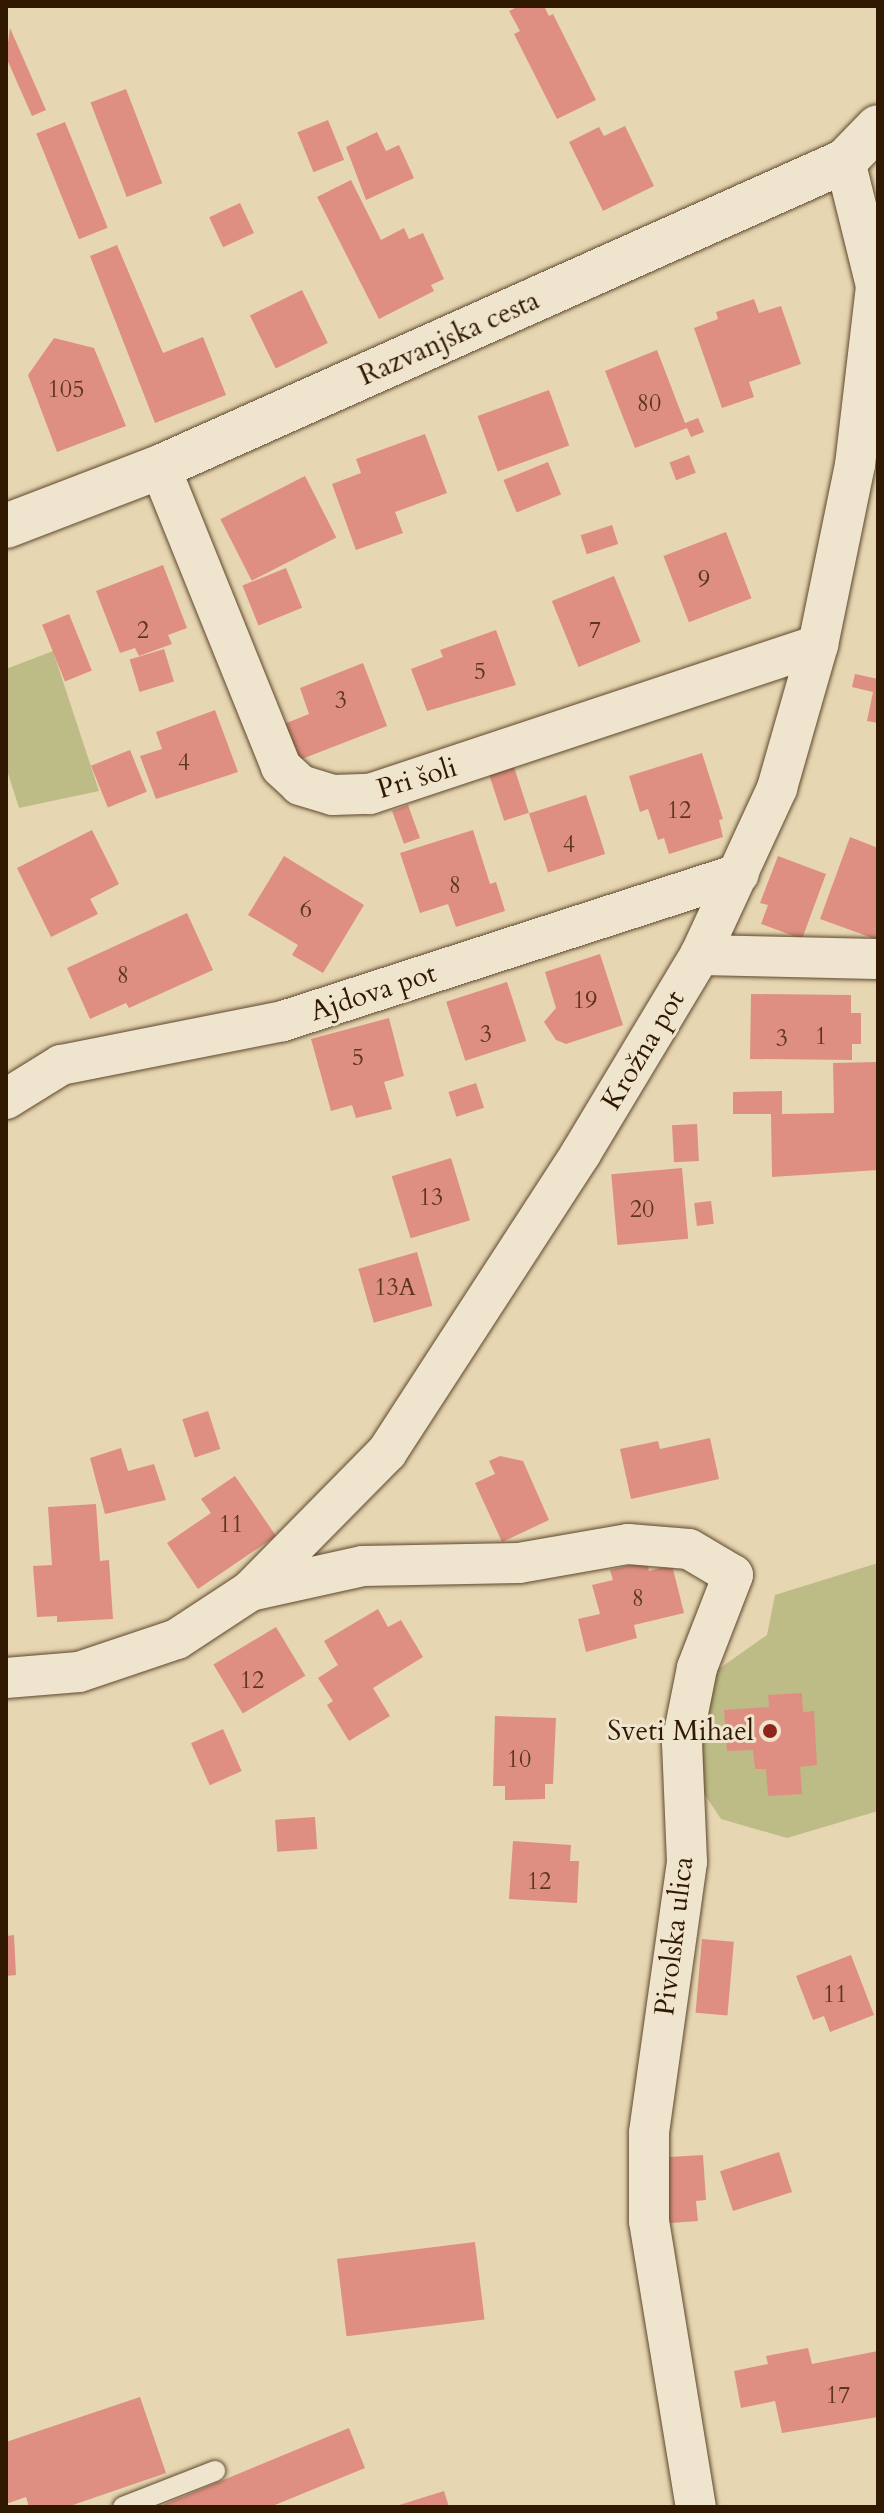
<!DOCTYPE html>
<html>
<head>
<meta charset="utf-8">
<style>
  body { margin:0 }
  #map { position:relative; width:884px; height:2513px; overflow:hidden; background:#e7d6b2; font-family:Cardo,serif }
  div>[style] { position:absolute }
  .green>* { inset:0; background:#bdbc87 }
  .building>* { inset:0; background:#de8f81; transform-origin:0 0 }
  .roads { filter:drop-shadow(0 0 2px #5e482d) drop-shadow(0 0 2px #5e482d) }
  .lane>* { height:20px; margin:-10px; padding:0 10px; transform-origin:10px; border-radius:10px; background:#efe4cd }
  .street>* { height:40px; margin:-20px; padding:0 20px; transform-origin:20px; border-radius:20px; background:#efe4cd }
  .secondary>* { height:44px; margin:-22px; padding:0 22px; transform-origin:22px; border-radius:22px; background:#efe4cd }
  .dots>* { width:22px; height:22px; translate:-50% -50%; box-sizing:border-box; border:4px solid #efe4cd; border-radius:50% }
  span { translate:-50% -50%; white-space:nowrap; text-align:center; line-height:1.15; -webkit-text-stroke:6px #efe4cd; paint-order:stroke }
  .number-label { font-size:24px; color:#5c3621 }
  .number-label span { -webkit-text-stroke-width:0 }
  .street-label { font-size:28px; color:#311801 }
  .poi-label { font-size:28px; color:#311801 }
  .right { translate:-100% -50%; text-align:right }
  .frame { position:absolute; inset:0; border:8px solid #311801; pointer-events:none }
</style>
</head>
<body>
<div id="map">
  <div class="green">
    <i style="clip-path:polygon(53px 651px,99px 791px,19px 808px,6px 767px,6px 669px)"></i>
    <i style="clip-path:polygon(878px 1563px,878px 1811px,787px 1838px,721px 1819px,703px 1792px,702px 1699px,713px 1673px,767px 1635px,775px 1595px)"></i>
  </div>
  <div class="building">
    <i style="clip-path:polygon(519px 6px,544px 6px,549px 16px,553px 14px,596px 100px,557px 119px,514px 34px,520px 31px,509px 11px)"></i>
    <i style="clip-path:polygon(10px 28px,46px 110px,32px 116px,6px 57px)"></i>
    <i style="left:126px;top:89px;width:101px;height:38px;rotate:69deg"></i>
    <i style="left:328px;top:120px;width:43px;height:33px;rotate:68deg"></i>
    <i style="left:65px;top:122px;width:114px;height:31px;rotate:68deg"></i>
    <i style="clip-path:polygon(625px 126px,654px 186px,603px 211px,569px 142px,599px 127px,604px 136px)"></i>
    <i style="clip-path:polygon(377px 132px,386px 151px,399px 145px,414px 178px,366px 200px,346px 147px)"></i>
    <i style="clip-path:polygon(351px 180px,381px 240px,404px 228px,409px 239px,423px 233px,444px 279px,431px 285px,434px 291px,379px 319px,317px 197px)"></i>
    <i style="left:240px;top:203px;width:33px;height:34px;rotate:65deg"></i>
    <i style="clip-path:polygon(117px 245px,163px 353px,203px 337px,226px 395px,155px 423px,90px 256px)"></i>
    <i style="left:302px;top:290px;width:59px;height:58px;rotate:64deg"></i>
    <i style="clip-path:polygon(754px 299px,759px 313px,781px 306px,801px 364px,749px 382px,754px 397px,722px 408px,694px 328px,718px 319px,716px 312px)"></i>
    <i style="clip-path:polygon(54px 338px,94px 348px,126px 426px,57px 452px,28px 375px)"></i>
    <i style="clip-path:polygon(657px 350px,685px 423px,698px 418px,704px 432px,691px 437px,687px 428px,635px 448px,605px 371px)"></i>
    <i style="left:549px;top:390px;width:59px;height:76px;rotate:70deg"></i>
    <i style="clip-path:polygon(425px 434px,447px 493px,395px 512px,403px 533px,356px 550px,332px 484px,361px 473px,356px 459px)"></i>
    <i style="left:689px;top:455px;width:19px;height:21px;rotate:69deg"></i>
    <i style="left:548px;top:462px;width:35px;height:48px;rotate:68deg"></i>
    <i style="left:305px;top:476px;width:69px;height:95px;rotate:63deg"></i>
    <i style="left:612px;top:525px;width:20px;height:33px;rotate:72deg"></i>
    <i style="left:726px;top:532px;width:71px;height:67px;rotate:69deg"></i>
    <i style="clip-path:polygon(163px 565px,187px 628px,168px 635px,172px 644px,139px 656px,135px 648px,120px 653px,96px 591px)"></i>
    <i style="left:286px;top:568px;width:43px;height:47px;rotate:68deg"></i>
    <i style="left:614px;top:576px;width:71px;height:67px;rotate:68deg"></i>
    <i style="left:69px;top:614px;width:61px;height:29px;rotate:68deg"></i>
    <i style="clip-path:polygon(496px 630px,516px 685px,427px 711px,411px 669px,443px 657px,440px 650px)"></i>
    <i style="left:164px;top:649px;width:34px;height:36px;rotate:73deg"></i>
    <i style="clip-path:polygon(363px 663px,387px 726px,294px 762px,279px 726px,309px 714px,300px 688px)"></i>
    <i style="clip-path:polygon(855px 674px,878px 679px,878px 723px,867px 721px,873px 692px,852px 687px)"></i>
    <i style="clip-path:polygon(215px 710px,238px 772px,156px 799px,140px 756px,162px 749px,156px 732px)"></i>
    <i style="left:130px;top:750px;width:45px;height:42px;rotate:68deg"></i>
    <i style="clip-path:polygon(702px 753px,723px 819px,719px 820px,723px 837px,669px 854px,664px 838px,658px 840px,648px 809px,640px 812px,629px 776px)"></i>
    <i style="left:514px;top:767px;width:48px;height:26px;rotate:72deg"></i>
    <i style="left:586px;top:795px;width:62px;height:60px;rotate:72deg"></i>
    <i style="left:408px;top:805px;width:35px;height:17px;rotate:70deg"></i>
    <i style="clip-path:polygon(92px 830px,119px 884px,90px 899px,98px 914px,51px 937px,17px 868px)"></i>
    <i style="clip-path:polygon(473px 830px,490px 884px,496px 882px,505px 911px,456px 927px,448px 904px,420px 913px,400px 853px)"></i>
    <i style="clip-path:polygon(850px 837px,878px 848px,878px 940px,820px 919px)"></i>
    <i style="clip-path:polygon(284px 856px,364px 905px,323px 973px,292px 955px,298px 945px,248px 915px)"></i>
    <i style="clip-path:polygon(778px 856px,826px 874px,802px 939px,761px 924px,768px 905px,760px 903px)"></i>
    <i style="clip-path:polygon(187px 913px,213px 970px,129px 1008px,126px 1003px,90px 1019px,67px 968px)"></i>
    <i style="clip-path:polygon(600px 954px,623px 1025px,566px 1044px,556px 1040px,544px 1022px,556px 1008px,545px 972px)"></i>
    <i style="left:507px;top:982px;width:62px;height:64px;rotate:72deg"></i>
    <i style="clip-path:polygon(751px 994px,851px 995px,851px 1013px,861px 1013px,861px 1044px,852px 1044px,852px 1060px,750px 1059px)"></i>
    <i style="clip-path:polygon(389px 1018px,404px 1076px,384px 1082px,392px 1109px,356px 1118px,352px 1105px,331px 1111px,311px 1039px)"></i>
    <i style="clip-path:polygon(877px 1062px,878px 1170px,772px 1177px,771px 1114px,733px 1114px,733px 1092px,782px 1091px,782px 1114px,834px 1113px,833px 1063px)"></i>
    <i style="left:476px;top:1083px;width:26px;height:29px;rotate:72deg"></i>
    <i style="left:697px;top:1124px;width:37px;height:25px;rotate:87deg"></i>
    <i style="left:451px;top:1158px;width:65px;height:62px;rotate:73deg"></i>
    <i style="left:682px;top:1168px;width:71px;height:71px;rotate:85deg"></i>
    <i style="left:711px;top:1201px;width:23px;height:17px;rotate:83deg"></i>
    <i style="left:417px;top:1252px;width:56px;height:61px;rotate:74deg"></i>
    <i style="left:208px;top:1411px;width:40px;height:27px;rotate:72deg"></i>
    <i style="clip-path:polygon(710px 1438px,719px 1479px,631px 1499px,620px 1449px,658px 1441px,660px 1449px)"></i>
    <i style="clip-path:polygon(121px 1448px,128px 1471px,154px 1464px,166px 1500px,105px 1514px,90px 1458px)"></i>
    <i style="clip-path:polygon(500px 1456px,523px 1461px,549px 1520px,502px 1542px,475px 1483px,495px 1474px,489px 1461px)"></i>
    <i style="clip-path:polygon(235px 1476px,276px 1536px,198px 1589px,167px 1543px,211px 1513px,201px 1499px)"></i>
    <i style="clip-path:polygon(96px 1504px,100px 1561px,109px 1560px,113px 1619px,57px 1622px,57px 1616px,37px 1617px,33px 1566px,52px 1565px,48px 1507px)"></i>
    <i style="clip-path:polygon(647px 1561px,649px 1571px,672px 1565px,684px 1613px,634px 1625px,637px 1638px,586px 1652px,578px 1619px,600px 1614px,592px 1585px,613px 1580px,610px 1570px)"></i>
    <i style="clip-path:polygon(378px 1609px,388px 1627px,401px 1620px,423px 1657px,373px 1688px,390px 1716px,349px 1741px,327px 1705px,333px 1701px,318px 1678px,338px 1665px,324px 1641px)"></i>
    <i style="left:276px;top:1627px;width:57px;height:73px;rotate:59deg"></i>
    <i style="clip-path:polygon(802px 1693px,803px 1712px,814px 1711px,817px 1765px,800px 1767px,802px 1794px,768px 1796px,766px 1769px,755px 1769px,753px 1750px,727px 1751px,724px 1710px,769px 1707px,768px 1695px)"></i>
    <i style="clip-path:polygon(495px 1716px,556px 1718px,553px 1784px,545px 1784px,545px 1799px,505px 1800px,505px 1786px,493px 1786px)"></i>
    <i style="left:223px;top:1729px;width:46px;height:35px;rotate:66deg"></i>
    <i style="left:315px;top:1817px;width:32px;height:40px;rotate:86deg"></i>
    <i style="clip-path:polygon(513px 1841px,571px 1845px,570px 1861px,579px 1861px,577px 1903px,509px 1899px)"></i>
    <i style="clip-path:polygon(14px 1935px,16px 1975px,6px 1976px,6px 1936px)"></i>
    <i style="left:702px;top:1939px;width:32px;height:74px;rotate:5deg"></i>
    <i style="clip-path:polygon(851px 1955px,874px 2015px,830px 2032px,824px 2016px,813px 2020px,796px 1976px)"></i>
    <i style="left:779px;top:2152px;width:42px;height:62px;rotate:72deg"></i>
    <i style="clip-path:polygon(703px 2155px,706px 2200px,696px 2201px,698px 2221px,658px 2224px,653px 2158px)"></i>
    <i style="left:475px;top:2242px;width:78px;height:139px;rotate:83deg"></i>
    <i style="clip-path:polygon(808px 2348px,812px 2364px,878px 2351px,878px 2417px,782px 2433px,775px 2401px,741px 2408px,734px 2371px,768px 2364px,766px 2356px)"></i>
    <i style="clip-path:polygon(140px 2397px,166px 2473px,67px 2507px,29px 2507px,26px 2497px,6px 2504px,6px 2442px)"></i>
    <i style="clip-path:polygon(349px 2428px,365px 2468px,270px 2507px,158px 2507px)"></i>
    <i style="clip-path:polygon(444px 2491px,449px 2507px,396px 2507px,396px 2506px)"></i>
  </div>
  <div class="roads">
    <div class="lane">
      <i style="left:123px;top:2507px;width:99px;rotate:-21.4deg"></i>
    </div>
    <div class="street">
      <i style="left:160px;top:467px;width:323px;rotate:68deg"></i>
      <i style="left:281px;top:767px;width:26px;rotate:43deg"></i>
      <i style="left:300px;top:785px;width:34px;rotate:17deg"></i>
      <i style="left:333px;top:795px;width:37px;rotate:-2deg"></i>
      <i style="left:370px;top:794px;width:472px;rotate:-18.4deg"></i>
      <i style="left:700px;top:955px;width:178px;rotate:1.3deg"></i>
      <i style="left:6px;top:1099px;width:65px;rotate:-31.7deg"></i>
      <i style="left:61px;top:1065px;width:226px;rotate:-11.2deg"></i>
      <i style="left:283px;top:1021px;width:479px;rotate:-17.9deg"></i>
      <i style="left:250px;top:1591px;width:116px;rotate:-12.5deg"></i>
      <i style="left:363px;top:1566px;width:156px;rotate:-1.1deg"></i>
      <i style="left:519px;top:1563px;width:111px;rotate:-9.9deg"></i>
      <i style="left:628px;top:1544px;width:61px;rotate:4.7deg"></i>
      <i style="left:689px;top:1549px;width:51px;rotate:30.6deg"></i>
      <i style="left:733px;top:1575px;width:100px;rotate:111.2deg"></i>
      <i style="left:697px;top:1668px;width:76px;rotate:101.3deg"></i>
      <i style="left:682px;top:1743px;width:119px;rotate:87.6deg"></i>
      <i style="left:687px;top:1862px;width:274px;rotate:98deg"></i>
      <i style="left:649px;top:2133px;width:88px;rotate:90deg"></i>
      <i style="left:649px;top:2221px;width:290px;rotate:80.7deg"></i>
      <i style="left:6px;top:1678px;width:73px;rotate:-4.7deg"></i>
      <i style="left:79px;top:1672px;width:103px;rotate:-18.6deg"></i>
      <i style="left:177px;top:1639px;width:87px;rotate:-33.3deg"></i>
      <i style="left:250px;top:1591px;width:195px;rotate:-45.4deg"></i>
      <i style="left:387px;top:1452px;width:356px;rotate:-57deg"></i>
      <i style="left:581px;top:1153px;width:231px;rotate:-59deg"></i>
      <i style="left:700px;top:955px;width:184px;rotate:-65.2deg"></i>
      <i style="left:777px;top:788px;width:149px;rotate:-74deg"></i>
      <i style="left:818px;top:645px;width:184px;rotate:-78.4deg"></i>
      <i style="left:855px;top:465px;width:180px;rotate:-83.3deg"></i>
      <i style="left:876px;top:286px;width:129px;rotate:-103.9deg"></i>
    </div>
    <div class="secondary">
      <i style="left:6px;top:526px;width:165px;rotate:-21deg"></i>
      <i style="left:160px;top:467px;width:750px;rotate:-24.07deg"></i>
      <i style="left:845px;top:161px;width:47px;rotate:-45.9deg"></i>
    </div>
  </div>
  <div class="dots">
    <i style="left:770px;top:1731px;background:#8f2418"></i>
  </div>
  <div class="number-label">
    <span style="left:66px;top:390px">105</span>
    <span style="left:649px;top:404px">80</span>
    <span style="left:704px;top:580px">9</span>
    <span style="left:143px;top:631px">2</span>
    <span style="left:595px;top:631px">7</span>
    <span style="left:480px;top:672px">5</span>
    <span style="left:341px;top:701px">3</span>
    <span style="left:184px;top:763px">4</span>
    <span style="left:679px;top:811px">12</span>
    <span style="left:569px;top:845px">4</span>
    <span style="left:455px;top:886px">8</span>
    <span style="left:306px;top:910px">6</span>
    <span style="left:123px;top:976px">8</span>
    <span style="left:585px;top:1001px">19</span>
    <span style="left:486px;top:1035px">3</span>
    <span style="left:821px;top:1037px">1</span>
    <span style="left:782px;top:1039px">3</span>
    <span style="left:358px;top:1058px">5</span>
    <span style="left:431px;top:1198px">13</span>
    <span style="left:642px;top:1210px">20</span>
    <span style="left:395px;top:1288px">13A</span>
    <span style="left:231px;top:1525px">11</span>
    <span style="left:638px;top:1599px">8</span>
    <span style="left:252px;top:1681px">12</span>
    <span style="left:519px;top:1760px">10</span>
    <span style="left:539px;top:1882px">12</span>
    <span style="left:835px;top:1995px">11</span>
    <span style="left:838px;top:2396px">17</span>
  </div>
  <div class="street-label">
    <span style="left:449px;top:338px;rotate:-24deg">Razvanjska cesta</span>
    <span style="left:417px;top:778px;rotate:-17deg">Pri šoli</span>
    <span style="left:373px;top:992px;rotate:-18deg">Ajdova pot</span>
    <span style="left:643px;top:1050px;rotate:-59deg">Krožna pot</span>
    <span style="left:674px;top:1936px;rotate:-83deg">Pivolska ulica</span>
  </div>
  <div class="poi-label">
    <span class="right" style="left:754px;top:1731px">Sveti Mihael</span>
  </div>
  <div class="frame"></div>
</div>
</body>
</html>
